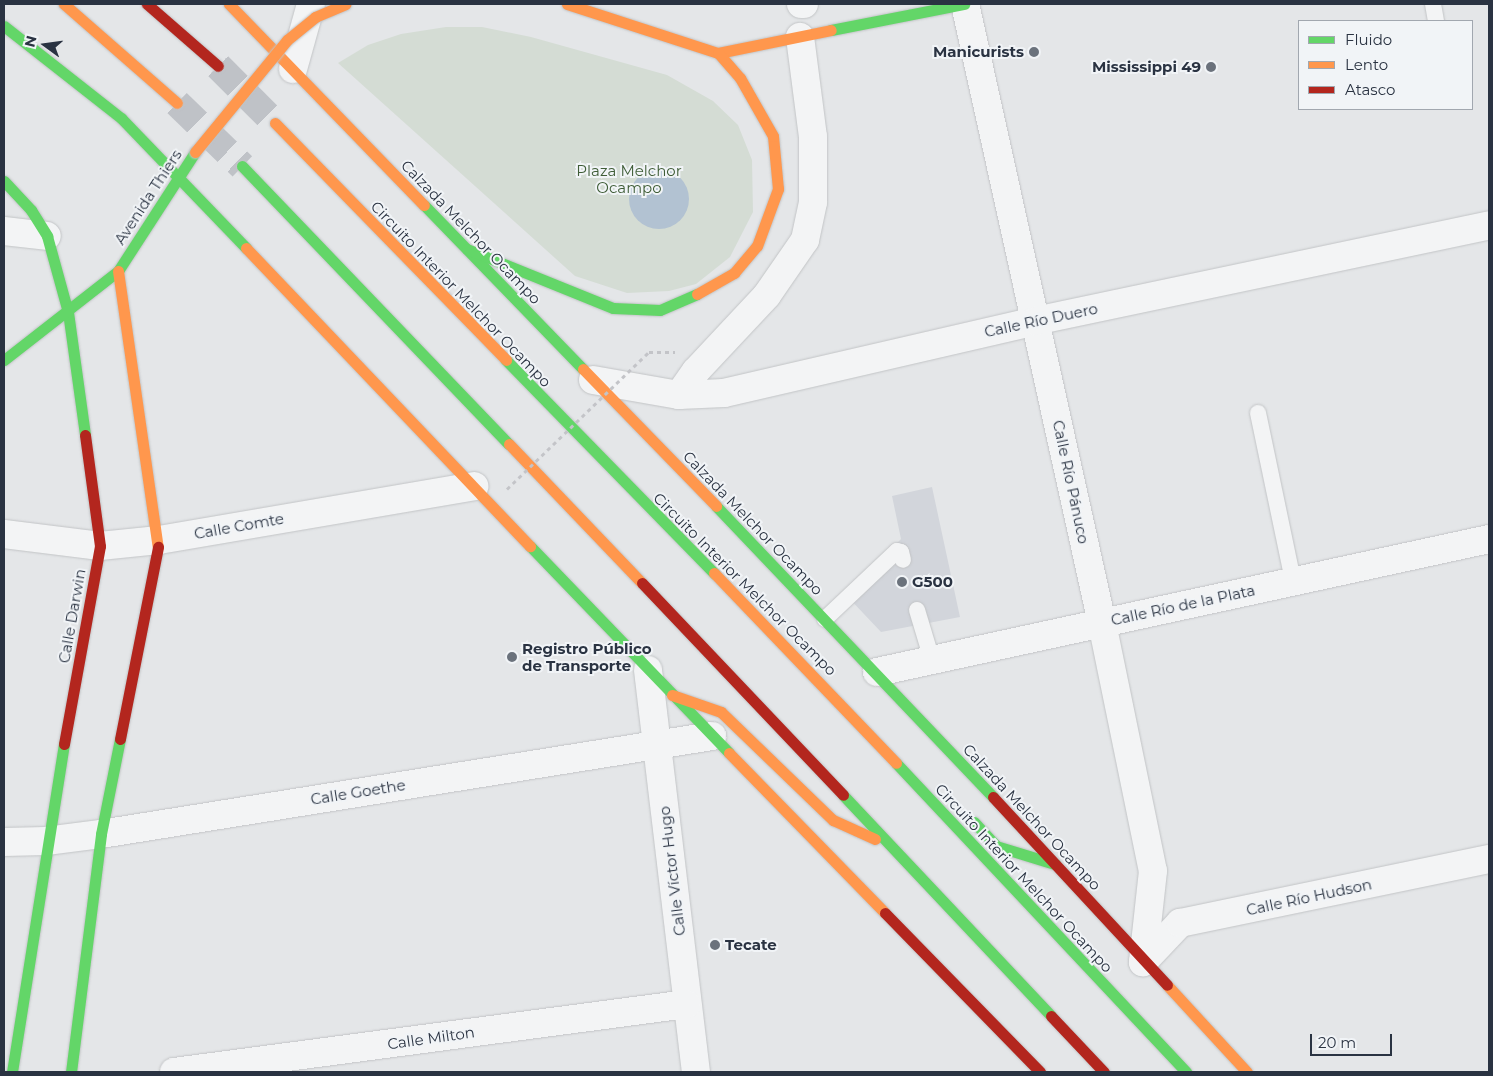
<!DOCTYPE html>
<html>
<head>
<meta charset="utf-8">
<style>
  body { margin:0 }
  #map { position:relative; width:1493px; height:1076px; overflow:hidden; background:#e4e6e8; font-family:Montserrat,sans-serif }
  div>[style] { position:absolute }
  .built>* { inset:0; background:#d2d5db }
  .green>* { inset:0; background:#d4dcd4 }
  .water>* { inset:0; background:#b2c2d2 }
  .round { border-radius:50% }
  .highway-tunnel>* { height:28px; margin-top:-14px; transform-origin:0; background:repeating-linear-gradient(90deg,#bfc2c7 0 28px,transparent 0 42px) }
  .path>* { height:3px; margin-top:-1.5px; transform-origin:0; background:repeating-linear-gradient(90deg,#c3c4c8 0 4px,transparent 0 8px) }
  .roads { filter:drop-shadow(0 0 1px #c2c4c6) drop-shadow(0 0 1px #c2c4c6) }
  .lane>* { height:16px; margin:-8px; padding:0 8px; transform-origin:8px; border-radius:8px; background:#f3f4f5 }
  .street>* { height:28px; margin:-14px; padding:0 14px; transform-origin:14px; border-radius:14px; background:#f3f4f5 }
  .fast>* { height:11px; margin:-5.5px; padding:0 5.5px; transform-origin:5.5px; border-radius:5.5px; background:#63d668 }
  .slow>* { height:11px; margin:-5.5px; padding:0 5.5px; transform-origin:5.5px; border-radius:5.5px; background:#ff974d }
  .jam>* { height:11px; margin:-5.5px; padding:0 5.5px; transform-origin:5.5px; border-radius:5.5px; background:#b3261e }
  .path-bridge>* { height:3px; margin-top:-1.5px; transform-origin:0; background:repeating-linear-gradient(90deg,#c3c4c8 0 4px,transparent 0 8px) }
  .bridges { filter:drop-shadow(0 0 1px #c0c3c6) drop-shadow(0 0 1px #c0c3c6) }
  .slow-bridge>* { height:11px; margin:-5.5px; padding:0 5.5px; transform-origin:5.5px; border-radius:5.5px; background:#ff974d }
  .dots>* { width:14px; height:14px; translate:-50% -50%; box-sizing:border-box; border:2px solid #f1f4f7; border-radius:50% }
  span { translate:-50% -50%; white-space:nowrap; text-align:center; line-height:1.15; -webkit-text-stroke:4px #f1f4f7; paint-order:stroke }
  .poi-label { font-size:15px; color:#2a3342; font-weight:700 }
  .right { translate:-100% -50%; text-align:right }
  .left { translate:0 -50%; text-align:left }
  .park-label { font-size:15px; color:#3f5d37 }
  .street-label { font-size:15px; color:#2a3342 }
  .frame { position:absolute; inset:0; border:5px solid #2a3342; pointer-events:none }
  .legend { position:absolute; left:1298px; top:20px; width:175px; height:90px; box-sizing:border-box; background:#f1f4f7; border:1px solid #a1a7af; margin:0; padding:6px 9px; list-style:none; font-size:15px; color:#2a3342 }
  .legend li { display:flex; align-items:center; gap:10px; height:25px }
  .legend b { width:25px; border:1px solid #a1a7af }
  .north { position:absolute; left:20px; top:20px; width:50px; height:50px; -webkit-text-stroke:4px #f1f4f7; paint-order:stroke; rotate:284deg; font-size:14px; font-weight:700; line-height:20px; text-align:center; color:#2a3342 }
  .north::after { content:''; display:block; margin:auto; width:18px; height:22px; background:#2a3342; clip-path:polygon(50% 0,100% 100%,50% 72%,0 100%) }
  .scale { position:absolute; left:1310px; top:1034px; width:82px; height:22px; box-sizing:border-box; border:2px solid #2a3342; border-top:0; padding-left:6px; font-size:15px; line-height:18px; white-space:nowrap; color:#2a3342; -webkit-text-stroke:4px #f1f4f7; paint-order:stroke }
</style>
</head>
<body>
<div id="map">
  <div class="built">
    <i style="clip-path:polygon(932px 487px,960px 617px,881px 632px,846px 595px,901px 539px,892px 496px)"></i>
  </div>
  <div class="green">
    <i style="clip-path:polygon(446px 27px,482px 27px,531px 37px,667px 75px,713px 101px,738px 125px,752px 160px,753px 212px,730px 257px,696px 284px,669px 291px,627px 293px,575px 276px,338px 63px,368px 45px,401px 34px)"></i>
  </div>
  <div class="water">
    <i class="round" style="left:629px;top:169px;width:60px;height:60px"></i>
  </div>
  <div class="highway-tunnel">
    <i style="left:218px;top:66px;width:81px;rotate:45deg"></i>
    <i style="left:177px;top:103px;width:91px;rotate:44.1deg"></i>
  </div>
  <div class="path">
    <i style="left:649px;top:352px;width:26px"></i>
  </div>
  <div class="roads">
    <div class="lane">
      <i style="left:1433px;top:4px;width:17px;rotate:80deg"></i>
      <i style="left:1258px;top:413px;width:172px;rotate:78.2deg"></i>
      <i style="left:917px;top:610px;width:52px;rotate:73.3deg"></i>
      <i style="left:825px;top:619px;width:99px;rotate:-43.4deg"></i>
      <i style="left:897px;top:551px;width:4px;rotate:14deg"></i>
      <i style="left:901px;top:552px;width:8px;rotate:76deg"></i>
    </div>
    <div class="street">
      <i style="left:801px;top:4px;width:3px"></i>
      <i style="left:965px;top:4px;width:634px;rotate:77.52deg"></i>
      <i style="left:1102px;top:623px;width:253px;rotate:78.4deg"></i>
      <i style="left:1153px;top:871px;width:92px;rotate:96.3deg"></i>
      <i style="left:293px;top:69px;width:67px;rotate:-74.5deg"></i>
      <i style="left:4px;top:231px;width:43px;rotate:6.6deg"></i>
      <i style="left:593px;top:380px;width:87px;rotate:9.9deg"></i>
      <i style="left:679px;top:395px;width:45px;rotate:-2.5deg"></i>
      <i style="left:724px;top:393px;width:319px;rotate:-13deg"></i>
      <i style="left:1035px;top:321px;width:464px;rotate:-11.9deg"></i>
      <i style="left:679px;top:395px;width:29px;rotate:-55deg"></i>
      <i style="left:696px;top:371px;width:104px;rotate:-46.9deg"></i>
      <i style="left:767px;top:295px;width:67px;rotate:-55.4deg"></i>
      <i style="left:805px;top:240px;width:39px;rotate:-78deg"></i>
      <i style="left:813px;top:202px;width:65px;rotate:-90deg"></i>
      <i style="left:813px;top:137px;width:101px;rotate:-97.4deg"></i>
      <i style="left:4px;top:534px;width:97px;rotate:7.1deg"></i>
      <i style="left:100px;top:546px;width:59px;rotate:-5.8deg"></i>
      <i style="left:159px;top:540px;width:320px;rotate:-9.7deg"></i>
      <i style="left:648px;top:670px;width:405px;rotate:83.2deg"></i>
      <i style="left:877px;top:672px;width:626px;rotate:-12.26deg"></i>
      <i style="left:4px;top:842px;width:42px;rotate:-1.4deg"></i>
      <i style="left:46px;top:841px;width:55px;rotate:-7.3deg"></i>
      <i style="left:101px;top:834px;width:619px;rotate:-9.11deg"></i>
      <i style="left:1143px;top:962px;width:54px;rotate:-46.5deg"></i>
      <i style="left:1180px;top:923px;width:316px;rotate:-11.7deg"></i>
      <i style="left:174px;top:1072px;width:517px;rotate:-7.55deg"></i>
    </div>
    <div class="fast">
      <i style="left:4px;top:26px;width:149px;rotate:38.2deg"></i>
      <i style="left:121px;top:118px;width:180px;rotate:46.1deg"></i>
      <i style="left:831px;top:30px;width:136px;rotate:-11.1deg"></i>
      <i style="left:242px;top:166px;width:385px;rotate:46.2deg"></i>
      <i style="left:4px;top:181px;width:40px;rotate:47deg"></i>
      <i style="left:31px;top:210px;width:31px;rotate:58deg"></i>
      <i style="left:47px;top:236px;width:79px;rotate:74.6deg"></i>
      <i style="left:68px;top:312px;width:124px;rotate:82.1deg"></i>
      <i style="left:424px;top:205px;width:228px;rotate:45.9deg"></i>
      <i style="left:467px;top:249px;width:157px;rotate:22deg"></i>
      <i style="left:613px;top:308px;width:47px;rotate:2.4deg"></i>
      <i style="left:660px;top:310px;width:40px;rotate:-23.4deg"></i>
      <i style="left:4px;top:360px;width:145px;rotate:-38deg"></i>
      <i style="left:118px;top:271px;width:142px;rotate:-57.1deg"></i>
      <i style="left:506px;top:360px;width:298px;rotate:45.7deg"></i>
      <i style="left:716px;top:506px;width:402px;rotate:46.4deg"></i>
      <i style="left:530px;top:546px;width:287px;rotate:46.1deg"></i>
      <i style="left:896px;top:763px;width:424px;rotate:46.8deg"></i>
      <i style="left:843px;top:795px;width:303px;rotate:46.7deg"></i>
      <i style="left:974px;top:822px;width:33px;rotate:47deg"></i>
      <i style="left:996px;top:846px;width:62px;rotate:17deg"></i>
      <i style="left:12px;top:1072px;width:332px;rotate:-81deg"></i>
      <i style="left:71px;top:1072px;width:240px;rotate:-82.8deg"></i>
      <i style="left:101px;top:834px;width:97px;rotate:-78.7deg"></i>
    </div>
    <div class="slow">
      <i style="left:64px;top:4px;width:150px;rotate:41.2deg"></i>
      <i style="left:229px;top:4px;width:280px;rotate:45.9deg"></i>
      <i style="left:567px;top:4px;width:159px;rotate:18deg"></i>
      <i style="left:718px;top:53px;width:115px;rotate:-11.5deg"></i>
      <i style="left:275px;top:123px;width:331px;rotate:45.7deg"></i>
      <i style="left:246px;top:248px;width:412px;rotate:46.4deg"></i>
      <i style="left:118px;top:271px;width:279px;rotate:81.8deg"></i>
      <i style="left:697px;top:294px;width:43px;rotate:-29.6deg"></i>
      <i style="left:734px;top:273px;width:35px;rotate:-50deg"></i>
      <i style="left:757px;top:246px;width:61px;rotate:-69.8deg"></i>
      <i style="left:778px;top:189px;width:53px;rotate:-95.4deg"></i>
      <i style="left:773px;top:136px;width:67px;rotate:-119.6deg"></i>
      <i style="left:740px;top:78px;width:33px;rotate:-131deg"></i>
      <i style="left:583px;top:369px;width:191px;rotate:45.8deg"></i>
      <i style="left:509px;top:444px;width:192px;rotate:46.3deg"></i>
      <i style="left:714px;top:573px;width:263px;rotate:46.2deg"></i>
      <i style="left:672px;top:695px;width:52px;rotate:19.1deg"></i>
      <i style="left:721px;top:712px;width:156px;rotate:44deg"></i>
      <i style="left:833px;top:820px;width:46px;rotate:24.3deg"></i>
      <i style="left:729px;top:753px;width:223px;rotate:45.7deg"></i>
      <i style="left:1167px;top:985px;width:118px;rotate:47.4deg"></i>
    </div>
    <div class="jam">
      <i style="left:147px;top:4px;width:94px;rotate:41.1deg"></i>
      <i style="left:642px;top:583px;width:292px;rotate:46.5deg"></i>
      <i style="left:120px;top:739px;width:196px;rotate:-78.8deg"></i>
      <i style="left:64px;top:744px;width:201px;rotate:-79.7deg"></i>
      <i style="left:100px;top:546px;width:112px;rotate:-97.7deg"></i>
      <i style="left:993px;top:797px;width:256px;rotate:47.2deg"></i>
      <i style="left:885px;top:913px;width:222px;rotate:45.7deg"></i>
      <i style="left:1051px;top:1016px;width:77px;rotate:46.6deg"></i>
    </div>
  </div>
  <div class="path-bridge">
    <i style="left:507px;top:489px;width:197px;rotate:-44deg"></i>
  </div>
  <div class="bridges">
    <div class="slow-bridge">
      <i style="left:195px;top:152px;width:145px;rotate:-50.6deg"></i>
      <i style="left:287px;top:40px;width:36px;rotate:-39deg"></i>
      <i style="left:315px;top:17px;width:33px;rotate:-23deg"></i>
    </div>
  </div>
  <div class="dots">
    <i style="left:1034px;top:52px;background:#6b727c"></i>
    <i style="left:1211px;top:67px;background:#6b727c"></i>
    <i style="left:902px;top:582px;background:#6b727c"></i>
    <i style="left:512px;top:657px;background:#6b727c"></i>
    <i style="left:715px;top:945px;background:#6b727c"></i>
  </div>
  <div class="poi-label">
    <span class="right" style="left:1024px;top:52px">Manicurists</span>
    <span class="right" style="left:1201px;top:67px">Mississippi 49</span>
    <span class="left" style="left:912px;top:582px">G500</span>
    <span class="left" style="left:522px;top:657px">Registro Público<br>de Transporte</span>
    <span class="left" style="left:725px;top:945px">Tecate</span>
  </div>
  <div class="park-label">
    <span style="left:629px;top:179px">Plaza Melchor<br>Ocampo</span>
  </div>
  <div class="street-label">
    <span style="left:148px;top:197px;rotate:-57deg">Avenida Thiers</span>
    <span style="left:471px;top:232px;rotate:46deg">Calzada Melchor Ocampo</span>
    <span style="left:461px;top:294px;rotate:46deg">Circuito Interior Melchor Ocampo</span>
    <span style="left:1041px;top:320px;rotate:-12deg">Calle Río Duero</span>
    <span style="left:1071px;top:482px;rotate:78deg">Calle Río Pánuco</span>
    <span style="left:753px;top:523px;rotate:46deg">Calzada Melchor Ocampo</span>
    <span style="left:239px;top:526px;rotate:-10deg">Calle Comte</span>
    <span style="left:745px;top:584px;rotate:45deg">Circuito Interior Melchor Ocampo</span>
    <span style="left:1183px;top:605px;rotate:-12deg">Calle Río de la Plata</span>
    <span style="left:72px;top:616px;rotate:-80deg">Calle Darwin</span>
    <span style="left:358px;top:792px;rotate:-9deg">Calle Goethe</span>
    <span style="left:1032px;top:817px;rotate:47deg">Calzada Melchor Ocampo</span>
    <span style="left:672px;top:871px;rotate:-97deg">Calle Víctor Hugo</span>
    <span style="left:1024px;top:878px;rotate:47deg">Circuito Interior Melchor Ocampo</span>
    <span style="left:1309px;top:897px;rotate:-12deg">Calle Río Hudson</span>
    <span style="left:431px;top:1038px;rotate:-8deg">Calle Milton</span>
  </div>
  <div class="frame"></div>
  <ul class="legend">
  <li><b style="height:6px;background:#63d668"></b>Fluido</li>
  <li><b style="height:6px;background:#ff974d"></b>Lento</li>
  <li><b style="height:6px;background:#b3261e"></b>Atasco</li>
  </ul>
  <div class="north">N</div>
  <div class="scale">20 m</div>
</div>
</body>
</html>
